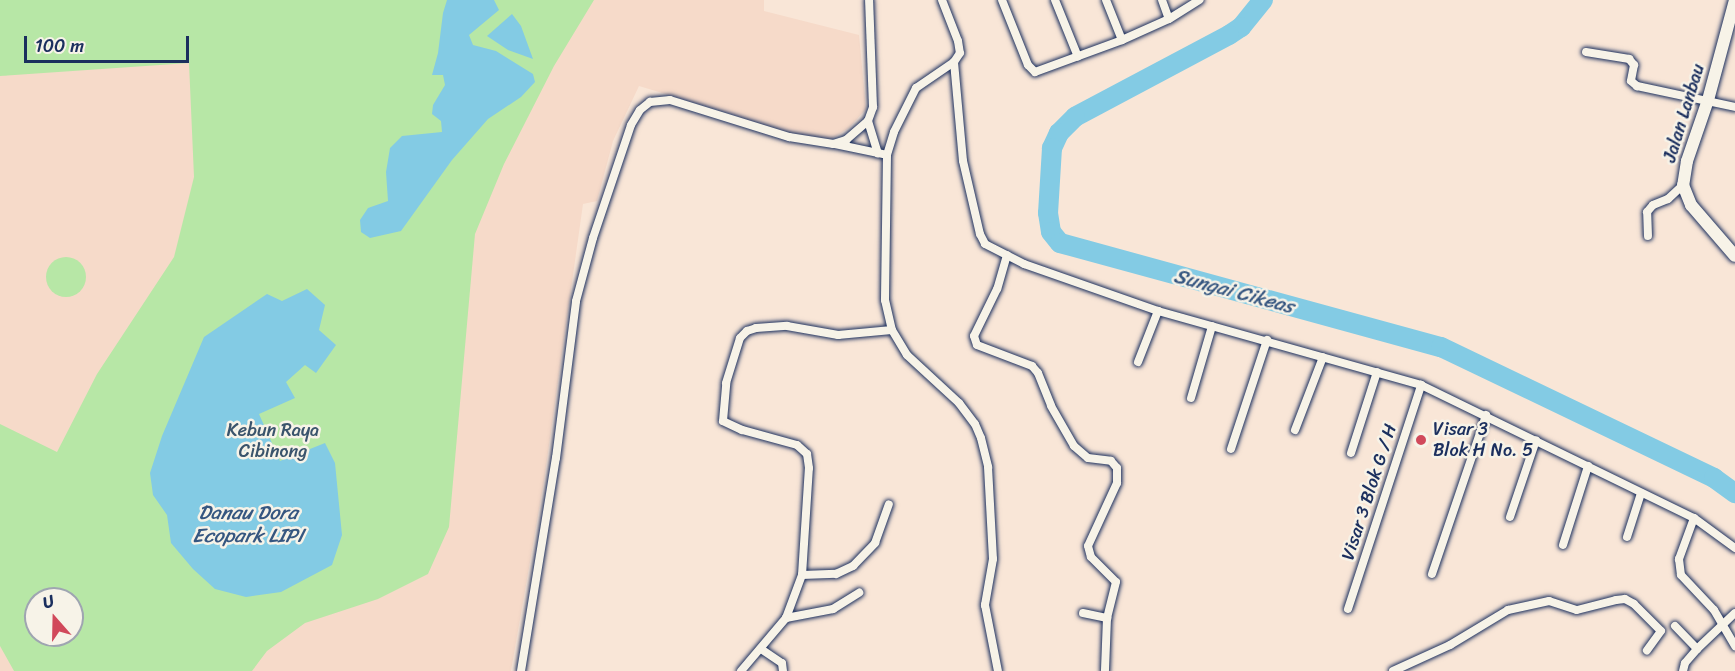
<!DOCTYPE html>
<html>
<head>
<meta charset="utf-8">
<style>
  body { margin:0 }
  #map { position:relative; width:1735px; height:671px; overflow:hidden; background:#f9e6d7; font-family:Sriracha,sans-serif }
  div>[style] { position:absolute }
  .built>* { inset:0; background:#f6dac9 }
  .green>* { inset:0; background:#b7e7a6 }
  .round { border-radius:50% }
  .water>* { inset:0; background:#83cbe4 }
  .river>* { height:20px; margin:-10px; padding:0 10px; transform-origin:10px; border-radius:10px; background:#83cbe4 }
  .roads { filter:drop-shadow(0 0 2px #1b2f5e) drop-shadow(0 0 2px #1b2f5e) }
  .street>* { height:8px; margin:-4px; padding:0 4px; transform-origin:4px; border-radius:4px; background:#f7f3e8 }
  .secondary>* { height:12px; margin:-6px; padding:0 6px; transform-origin:6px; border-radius:6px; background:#f7f3e8 }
  .dots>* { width:16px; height:16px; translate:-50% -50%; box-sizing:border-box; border:3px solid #f7f3e8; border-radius:50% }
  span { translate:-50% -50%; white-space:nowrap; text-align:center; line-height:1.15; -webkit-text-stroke:5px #f7f3e8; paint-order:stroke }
  .street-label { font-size:18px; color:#1b2f5e }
  .poi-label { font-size:18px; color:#1b2f5e }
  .left { translate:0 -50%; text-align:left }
  .park-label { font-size:18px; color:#3a546c }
  .water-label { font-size:20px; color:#355680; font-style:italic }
  .north { position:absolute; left:24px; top:587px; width:60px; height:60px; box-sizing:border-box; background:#f7f3e8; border:2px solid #9fa5b1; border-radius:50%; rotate:340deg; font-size:16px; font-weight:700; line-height:24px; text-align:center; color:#1b2f5e }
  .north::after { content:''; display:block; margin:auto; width:21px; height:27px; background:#d1495b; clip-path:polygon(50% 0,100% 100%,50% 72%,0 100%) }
  .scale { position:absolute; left:24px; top:36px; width:165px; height:27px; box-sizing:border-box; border:3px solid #1b2f5e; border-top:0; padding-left:8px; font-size:18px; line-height:21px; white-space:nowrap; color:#1b2f5e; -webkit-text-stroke:4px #f7f3e8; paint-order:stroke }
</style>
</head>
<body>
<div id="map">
  <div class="built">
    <i style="clip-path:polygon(evenodd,0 0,764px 0,764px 11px,859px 35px,866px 109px,849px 128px,831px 139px,811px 138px,781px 132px,732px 114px,639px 86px,613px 141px,597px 201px,583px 204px,544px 481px,511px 671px,0 671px,0 0,36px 599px,72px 599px,72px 635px,36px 635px,36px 599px)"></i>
  </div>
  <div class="green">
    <i style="clip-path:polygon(evenodd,0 0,594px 0,554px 66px,504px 164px,475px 234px,449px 527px,428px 574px,378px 599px,305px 623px,267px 651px,252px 671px,14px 671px,0 646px,0 424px,57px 452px,97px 374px,174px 257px,194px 177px,189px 63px,0 76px,0 0,36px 599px,72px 599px,72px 635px,36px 635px,36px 599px)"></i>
    <i class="round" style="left:46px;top:257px;width:40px;height:40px"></i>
  </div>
  <div class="water">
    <i style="clip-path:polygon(447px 0,494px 0,499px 10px,469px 35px,473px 45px,496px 51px,533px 74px,535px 82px,521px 97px,488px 119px,452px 160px,401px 231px,370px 238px,361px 232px,360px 220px,368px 208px,388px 201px,386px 172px,390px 148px,402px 136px,442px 132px,441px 121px,432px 114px,433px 105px,445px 85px,443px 75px,432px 75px,438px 53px,443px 13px)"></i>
    <i style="clip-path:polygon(512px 14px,521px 26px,533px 59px,508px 50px,487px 36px)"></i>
    <i style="clip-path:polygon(307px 289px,325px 305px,319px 330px,336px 345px,316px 373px,305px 365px,286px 382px,295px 398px,259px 414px,280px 461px,325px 443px,335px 463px,342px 535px,332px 565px,281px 592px,246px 597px,215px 589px,193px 569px,171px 543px,167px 515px,153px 495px,150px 473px,162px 436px,204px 337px,267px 294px,282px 301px)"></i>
  </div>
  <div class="river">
    <i style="left:1263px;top:0;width:35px;rotate:129deg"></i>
    <i style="left:1241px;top:27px;width:14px;rotate:146deg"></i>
    <i style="left:1229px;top:35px;width:174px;rotate:152deg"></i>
    <i style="left:1075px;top:117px;width:23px;rotate:135deg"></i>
    <i style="left:1059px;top:133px;width:17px;rotate:115deg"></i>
    <i style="left:1052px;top:148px;width:65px;rotate:93.5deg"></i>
    <i style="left:1048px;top:213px;width:19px;rotate:81deg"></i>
    <i style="left:1051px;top:232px;width:14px;rotate:51deg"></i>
    <i style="left:1060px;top:243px;width:395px;rotate:15.3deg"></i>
    <i style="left:1441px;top:347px;width:303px;rotate:25.6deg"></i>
    <i style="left:1714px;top:478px;width:26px;rotate:36deg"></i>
  </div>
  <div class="roads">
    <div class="street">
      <i style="left:942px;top:0;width:44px;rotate:68.7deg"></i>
      <i style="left:958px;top:41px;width:12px;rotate:81deg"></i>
      <i style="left:960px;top:53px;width:11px;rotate:124deg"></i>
      <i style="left:954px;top:62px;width:46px;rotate:145.6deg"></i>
      <i style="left:916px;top:88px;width:49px;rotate:116.6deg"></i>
      <i style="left:894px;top:132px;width:24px;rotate:107deg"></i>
      <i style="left:887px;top:155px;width:145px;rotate:90.8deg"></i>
      <i style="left:885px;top:300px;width:31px;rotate:77deg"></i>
      <i style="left:892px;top:330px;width:29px;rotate:59deg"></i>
      <i style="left:907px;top:355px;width:71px;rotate:42.7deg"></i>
      <i style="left:959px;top:403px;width:26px;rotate:53deg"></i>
      <i style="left:975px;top:424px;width:15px;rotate:67deg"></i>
      <i style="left:981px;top:438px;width:30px;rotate:76deg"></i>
      <i style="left:988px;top:467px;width:92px;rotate:86.9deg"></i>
      <i style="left:993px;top:559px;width:47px;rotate:99.9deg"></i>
      <i style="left:985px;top:605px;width:67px;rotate:78.9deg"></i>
      <i style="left:1002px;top:0;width:70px;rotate:68.2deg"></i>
      <i style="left:1028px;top:65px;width:10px;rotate:45deg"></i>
      <i style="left:1035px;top:72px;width:93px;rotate:-20.2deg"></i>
      <i style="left:1122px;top:40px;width:51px;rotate:-24.1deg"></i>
      <i style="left:1169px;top:19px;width:36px;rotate:-32deg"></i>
      <i style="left:1055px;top:0;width:61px;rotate:68deg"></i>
      <i style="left:1106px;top:0;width:43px;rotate:68.2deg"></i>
      <i style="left:1162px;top:0;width:20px;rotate:70deg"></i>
      <i style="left:1586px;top:52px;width:44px;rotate:9.2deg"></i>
      <i style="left:1629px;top:59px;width:8px;rotate:50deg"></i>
      <i style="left:1634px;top:65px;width:16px;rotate:101deg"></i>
      <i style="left:1631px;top:81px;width:8px;rotate:40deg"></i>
      <i style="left:1637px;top:86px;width:100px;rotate:12.1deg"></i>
      <i style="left:954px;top:62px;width:99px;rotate:84.8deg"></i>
      <i style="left:963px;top:161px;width:75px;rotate:76.9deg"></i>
      <i style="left:980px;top:234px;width:11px;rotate:63deg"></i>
      <i style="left:985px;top:244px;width:44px;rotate:27.1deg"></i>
      <i style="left:1024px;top:264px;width:142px;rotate:19.3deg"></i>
      <i style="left:1158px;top:311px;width:273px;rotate:15.7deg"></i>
      <i style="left:1421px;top:385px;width:304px;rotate:26deg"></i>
      <i style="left:1694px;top:518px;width:51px;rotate:36.2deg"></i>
      <i style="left:868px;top:121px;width:34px;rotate:73deg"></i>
      <i style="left:835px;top:144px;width:53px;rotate:11.9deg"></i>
      <i style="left:1648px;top:236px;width:24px;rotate:-92deg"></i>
      <i style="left:1647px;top:212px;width:9px;rotate:-49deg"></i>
      <i style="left:1653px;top:205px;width:16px;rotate:-22deg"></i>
      <i style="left:1668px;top:199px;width:21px;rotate:-43deg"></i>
      <i style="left:1007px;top:255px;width:35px;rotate:106deg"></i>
      <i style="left:997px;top:289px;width:52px;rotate:116.1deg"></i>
      <i style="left:974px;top:336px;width:9px;rotate:72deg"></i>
      <i style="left:977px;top:345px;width:59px;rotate:20.9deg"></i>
      <i style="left:1032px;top:366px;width:9px;rotate:49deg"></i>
      <i style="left:1038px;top:373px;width:35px;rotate:68deg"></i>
      <i style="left:1051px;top:406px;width:46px;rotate:60.1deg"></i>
      <i style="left:1074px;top:446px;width:18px;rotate:41deg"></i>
      <i style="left:1088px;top:458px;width:23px;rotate:7deg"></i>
      <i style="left:1111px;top:461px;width:9px;rotate:49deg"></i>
      <i style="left:1117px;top:468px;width:15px;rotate:90deg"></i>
      <i style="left:1117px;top:483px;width:69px;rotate:114.7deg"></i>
      <i style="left:1088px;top:546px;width:11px;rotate:75deg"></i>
      <i style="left:1091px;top:557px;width:35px;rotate:45deg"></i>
      <i style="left:1116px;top:582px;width:37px;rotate:104deg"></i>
      <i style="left:1107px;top:618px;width:53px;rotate:92.2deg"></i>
      <i style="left:1138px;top:362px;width:55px;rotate:-68.6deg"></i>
      <i style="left:1191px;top:398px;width:75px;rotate:-73.7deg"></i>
      <i style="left:1295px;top:430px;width:78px;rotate:-69deg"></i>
      <i style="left:1231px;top:449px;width:115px;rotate:-71.7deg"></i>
      <i style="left:1351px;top:453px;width:85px;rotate:-72.2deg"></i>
      <i style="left:1510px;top:517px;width:81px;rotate:-71.3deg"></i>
      <i style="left:1694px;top:518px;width:44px;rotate:110.1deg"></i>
      <i style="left:1679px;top:559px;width:16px;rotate:83deg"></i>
      <i style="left:1681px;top:575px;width:48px;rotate:46.7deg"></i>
      <i style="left:1714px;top:610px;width:42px;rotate:59.7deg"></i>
      <i style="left:1627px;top:537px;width:46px;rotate:-72.3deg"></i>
      <i style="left:1563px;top:545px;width:83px;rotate:-72.4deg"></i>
      <i style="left:1432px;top:574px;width:168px;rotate:-71.2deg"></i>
      <i style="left:802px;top:575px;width:34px;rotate:-2deg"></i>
      <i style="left:836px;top:574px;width:19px;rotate:-25deg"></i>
      <i style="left:853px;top:566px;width:32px;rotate:-46deg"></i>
      <i style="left:875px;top:543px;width:41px;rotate:-70.3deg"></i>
      <i style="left:1348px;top:609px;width:236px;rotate:-71.9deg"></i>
      <i style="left:1083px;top:613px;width:25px;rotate:12deg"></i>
      <i style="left:786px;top:618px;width:48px;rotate:-10.8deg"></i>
      <i style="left:833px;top:609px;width:31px;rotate:-32deg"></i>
      <i style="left:1675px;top:626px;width:32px;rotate:46deg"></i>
      <i style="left:761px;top:649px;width:25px;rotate:34deg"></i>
      <i style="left:782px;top:663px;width:8px;rotate:83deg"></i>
      <i style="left:521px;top:671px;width:216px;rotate:-80.7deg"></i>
      <i style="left:556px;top:458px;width:158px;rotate:-82.7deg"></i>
      <i style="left:576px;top:301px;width:65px;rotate:-74.9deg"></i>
      <i style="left:593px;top:238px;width:119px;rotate:-71.4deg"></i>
      <i style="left:631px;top:125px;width:17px;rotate:-59deg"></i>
      <i style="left:640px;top:110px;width:13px;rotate:-39deg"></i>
      <i style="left:650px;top:102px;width:20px;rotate:-6deg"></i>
      <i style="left:670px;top:100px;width:125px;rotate:17.3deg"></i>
      <i style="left:789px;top:137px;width:45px;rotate:9deg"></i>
      <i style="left:833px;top:144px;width:14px;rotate:-17deg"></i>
      <i style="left:846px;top:140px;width:29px;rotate:-41deg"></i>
      <i style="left:868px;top:121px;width:15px;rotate:-70deg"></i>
      <i style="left:873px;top:107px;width:107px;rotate:-92.1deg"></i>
      <i style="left:741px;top:671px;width:70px;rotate:-49.7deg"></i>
      <i style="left:786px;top:618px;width:46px;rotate:-69.6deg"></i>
      <i style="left:802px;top:575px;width:107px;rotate:-86.3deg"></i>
      <i style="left:809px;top:468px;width:14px;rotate:-98deg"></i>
      <i style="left:807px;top:454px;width:13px;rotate:-138deg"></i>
      <i style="left:797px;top:445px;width:57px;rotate:-164.7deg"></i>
      <i style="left:742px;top:430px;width:21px;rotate:-155deg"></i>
      <i style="left:723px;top:421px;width:38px;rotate:-85deg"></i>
      <i style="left:726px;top:383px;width:47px;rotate:-72.7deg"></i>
      <i style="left:740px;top:338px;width:10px;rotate:-45deg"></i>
      <i style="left:747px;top:331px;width:9px;rotate:-18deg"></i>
      <i style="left:756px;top:328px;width:31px;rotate:-4deg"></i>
      <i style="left:787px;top:326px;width:52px;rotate:10deg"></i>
      <i style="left:838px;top:335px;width:54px;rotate:-5.3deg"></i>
      <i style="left:1393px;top:671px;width:63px;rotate:-24.5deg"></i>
      <i style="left:1450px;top:645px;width:68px;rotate:-31.1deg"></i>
      <i style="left:1508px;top:610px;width:42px;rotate:-12.4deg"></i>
      <i style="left:1549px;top:601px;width:29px;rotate:18deg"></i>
      <i style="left:1577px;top:610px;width:40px;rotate:-14.4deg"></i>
      <i style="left:1616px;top:600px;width:9px;rotate:-6deg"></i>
      <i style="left:1625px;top:599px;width:10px;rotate:29deg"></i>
      <i style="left:1634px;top:604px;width:38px;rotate:45deg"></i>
      <i style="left:1661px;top:631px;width:24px;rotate:126deg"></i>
      <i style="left:1683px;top:671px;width:8px;rotate:-76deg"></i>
      <i style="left:1685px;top:663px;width:18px;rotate:-49deg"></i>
      <i style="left:1697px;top:649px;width:52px;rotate:-43.5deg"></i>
    </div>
    <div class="secondary">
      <i style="left:1735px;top:0;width:104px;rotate:105.1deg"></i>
      <i style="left:1708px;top:100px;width:65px;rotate:109deg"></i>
      <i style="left:1687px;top:161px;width:24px;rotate:99deg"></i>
      <i style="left:1683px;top:185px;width:22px;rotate:68deg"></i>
      <i style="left:1691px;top:205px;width:67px;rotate:49.2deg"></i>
    </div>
  </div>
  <div class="dots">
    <i style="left:1421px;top:440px;background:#d1495b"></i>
  </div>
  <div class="street-label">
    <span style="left:1684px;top:113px;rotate:-73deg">Jalan Lanbau</span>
    <span style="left:1369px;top:492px;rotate:-72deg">Visar 3 Blok G / H</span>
  </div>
  <div class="poi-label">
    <span class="left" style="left:1433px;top:440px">Visar 3<br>Blok H No. 5</span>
  </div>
  <div class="park-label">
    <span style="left:273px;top:441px">Kebun Raya<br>Cibinong</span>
  </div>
  <div class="water-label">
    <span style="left:1234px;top:291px;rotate:15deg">Sungai Cikeas</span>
    <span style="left:248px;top:524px">Danau Dora<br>Ecopark LIPI</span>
  </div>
  <div class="north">U</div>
  <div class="scale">100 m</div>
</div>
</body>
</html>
